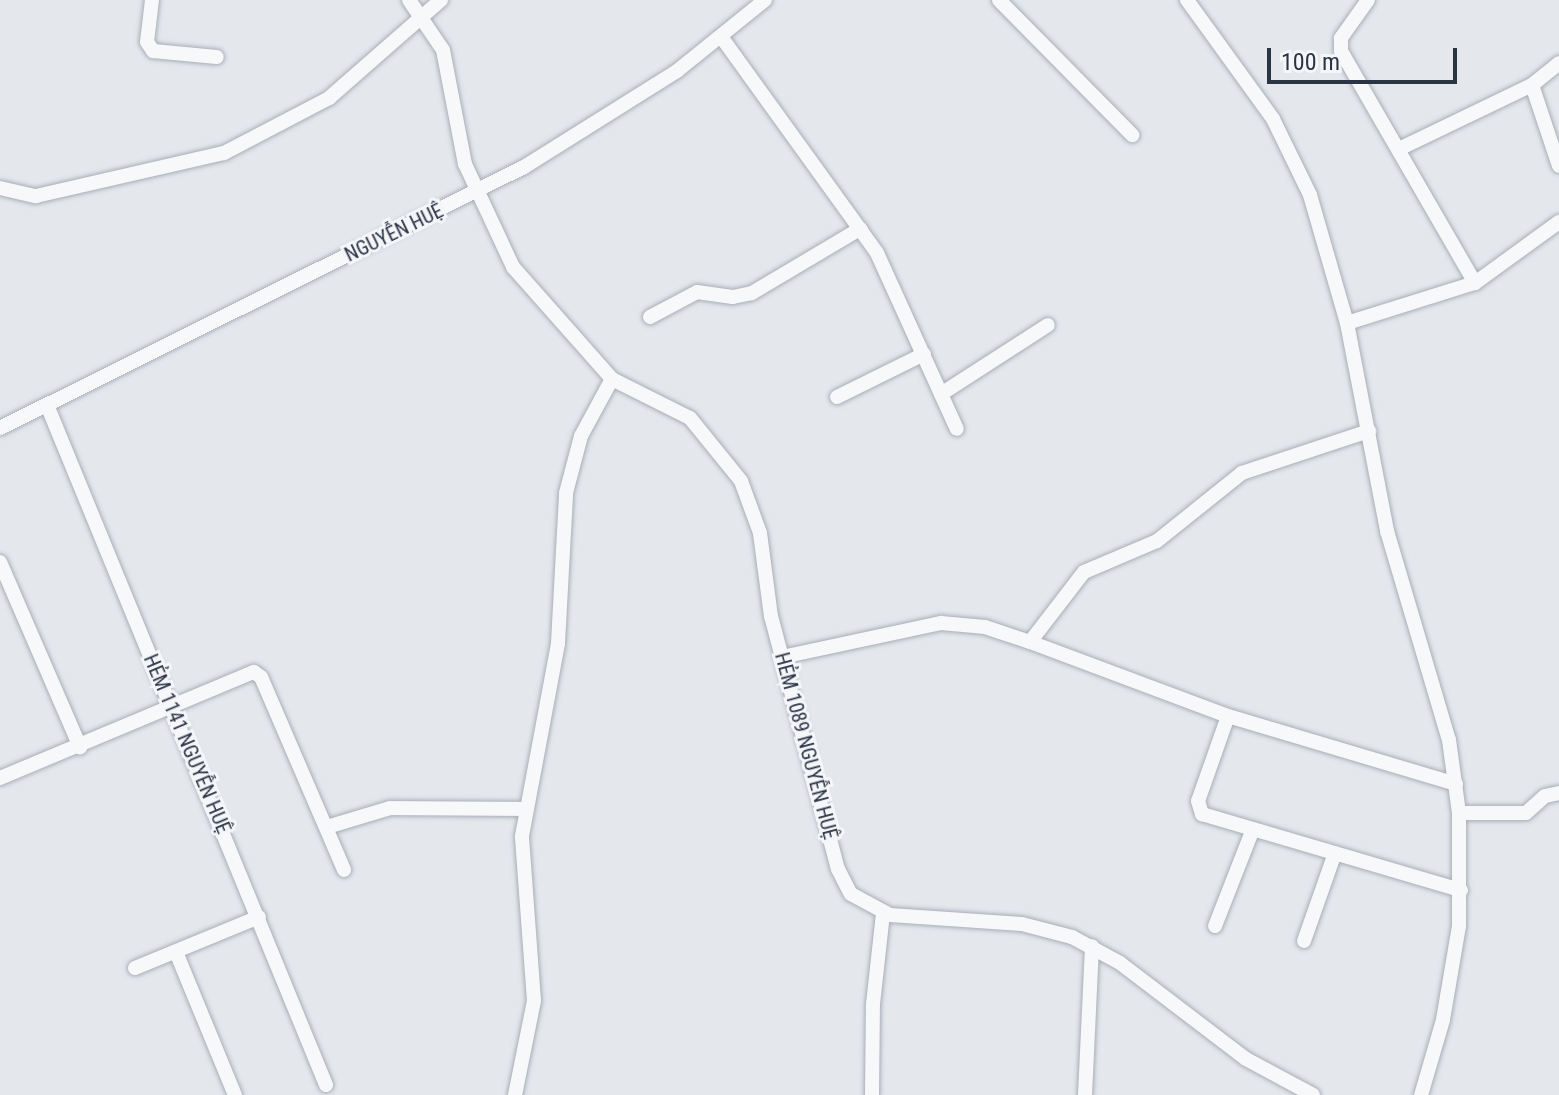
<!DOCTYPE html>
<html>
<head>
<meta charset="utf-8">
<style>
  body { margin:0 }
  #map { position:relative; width:1559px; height:1095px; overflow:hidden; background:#e4e7ec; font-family:"Roboto Condensed",sans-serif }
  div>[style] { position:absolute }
  .roads { filter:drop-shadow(0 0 2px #a9aeb7) drop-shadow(0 0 2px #a9aeb7) }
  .minor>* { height:14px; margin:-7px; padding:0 7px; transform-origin:7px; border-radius:7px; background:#f7f8fa }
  span { translate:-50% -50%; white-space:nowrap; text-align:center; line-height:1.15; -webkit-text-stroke:6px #f4f6f9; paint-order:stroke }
  .street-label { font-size:20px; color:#2b3445 }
  .scale { position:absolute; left:1267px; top:48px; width:190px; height:36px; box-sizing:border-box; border:4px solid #2b3445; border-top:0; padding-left:10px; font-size:24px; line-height:28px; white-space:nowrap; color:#2b3445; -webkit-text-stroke:6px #f4f6f9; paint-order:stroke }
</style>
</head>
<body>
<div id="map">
  <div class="roads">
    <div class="minor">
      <i style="left:152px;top:0;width:42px;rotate:96.8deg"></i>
      <i style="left:147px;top:42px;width:11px;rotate:56deg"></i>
      <i style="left:153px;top:51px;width:64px;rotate:5.4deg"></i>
      <i style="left:409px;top:0;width:60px;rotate:55.8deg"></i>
      <i style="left:443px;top:50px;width:116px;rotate:79.1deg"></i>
      <i style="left:465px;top:164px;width:114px;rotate:65deg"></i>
      <i style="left:513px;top:267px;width:149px;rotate:48.5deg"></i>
      <i style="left:612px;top:379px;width:87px;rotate:26.6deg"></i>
      <i style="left:690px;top:418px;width:81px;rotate:51deg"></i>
      <i style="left:741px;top:481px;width:55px;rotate:69.9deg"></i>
      <i style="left:760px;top:533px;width:84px;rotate:82.5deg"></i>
      <i style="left:771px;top:616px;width:262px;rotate:75.2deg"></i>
      <i style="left:838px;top:869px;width:28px;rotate:63deg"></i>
      <i style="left:851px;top:894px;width:44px;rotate:28.3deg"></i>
      <i style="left:890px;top:915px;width:132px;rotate:3.9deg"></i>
      <i style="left:1022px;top:924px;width:52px;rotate:14.6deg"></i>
      <i style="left:1072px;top:937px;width:55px;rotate:28.4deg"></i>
      <i style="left:1120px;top:963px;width:158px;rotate:37.3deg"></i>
      <i style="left:1246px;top:1059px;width:76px;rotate:28.2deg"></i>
      <i style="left:999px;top:0;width:190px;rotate:45.4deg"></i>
      <i style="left:1187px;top:0;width:147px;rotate:54.1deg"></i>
      <i style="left:1273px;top:119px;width:85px;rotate:64deg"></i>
      <i style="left:1310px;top:195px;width:133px;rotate:73.9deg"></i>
      <i style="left:1347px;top:323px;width:212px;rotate:79.1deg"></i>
      <i style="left:1387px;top:531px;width:218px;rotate:73.5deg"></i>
      <i style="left:1449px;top:740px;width:74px;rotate:82.2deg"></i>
      <i style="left:1459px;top:813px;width:113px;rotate:90deg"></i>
      <i style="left:1459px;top:926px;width:95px;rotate:99.7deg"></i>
      <i style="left:1443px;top:1020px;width:78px;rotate:106.3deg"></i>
      <i style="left:1368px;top:0;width:47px;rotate:125.4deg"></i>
      <i style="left:1341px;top:38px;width:13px;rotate:90deg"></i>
      <i style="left:1341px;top:51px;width:268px;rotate:60deg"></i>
      <i style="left:722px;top:38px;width:265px;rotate:54.2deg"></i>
      <i style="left:877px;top:253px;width:193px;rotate:65.6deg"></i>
      <i style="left:1532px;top:85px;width:85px;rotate:71.6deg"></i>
      <i style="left:1401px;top:148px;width:145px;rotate:-25.7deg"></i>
      <i style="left:1532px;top:85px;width:35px;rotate:-39deg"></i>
      <i style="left:0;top:188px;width:37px;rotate:13deg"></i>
      <i style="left:36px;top:196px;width:193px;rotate:-12.9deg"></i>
      <i style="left:224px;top:153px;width:119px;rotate:-27.6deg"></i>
      <i style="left:329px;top:98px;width:149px;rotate:-41.2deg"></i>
      <i style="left:650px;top:317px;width:53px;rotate:-28deg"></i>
      <i style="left:697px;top:292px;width:36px;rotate:8deg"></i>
      <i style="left:733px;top:297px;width:19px;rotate:-12deg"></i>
      <i style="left:752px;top:293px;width:126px;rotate:-30.7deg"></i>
      <i style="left:1347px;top:323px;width:134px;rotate:-17.4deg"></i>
      <i style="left:1475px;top:283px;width:104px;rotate:-36deg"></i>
      <i style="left:941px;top:394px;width:127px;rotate:-32.8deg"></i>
      <i style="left:837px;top:397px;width:97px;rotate:-26.3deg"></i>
      <i style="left:47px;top:405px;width:735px;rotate:67.69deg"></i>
      <i style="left:0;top:428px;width:585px;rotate:-26.48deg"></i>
      <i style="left:524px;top:167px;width:181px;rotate:-32.1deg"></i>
      <i style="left:677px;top:71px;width:113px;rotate:-38.9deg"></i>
      <i style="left:0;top:562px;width:202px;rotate:66.6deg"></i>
      <i style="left:1030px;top:642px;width:211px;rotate:20.5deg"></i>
      <i style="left:1228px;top:716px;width:238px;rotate:16.6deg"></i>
      <i style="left:782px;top:657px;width:163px;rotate:-12.1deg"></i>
      <i style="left:941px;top:623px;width:44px;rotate:5.2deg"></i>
      <i style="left:985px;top:627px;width:47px;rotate:18.4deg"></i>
      <i style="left:1030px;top:642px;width:88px;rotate:-52.4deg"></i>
      <i style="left:1084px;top:572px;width:79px;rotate:-23deg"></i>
      <i style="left:1157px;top:541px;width:109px;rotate:-38.7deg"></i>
      <i style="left:1242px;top:473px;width:134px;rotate:-18.3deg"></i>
      <i style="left:1228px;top:716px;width:90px;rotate:109.4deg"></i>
      <i style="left:1198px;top:801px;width:14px;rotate:73deg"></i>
      <i style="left:1202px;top:814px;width:270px;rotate:16.4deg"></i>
      <i style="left:0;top:778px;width:275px;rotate:-22.7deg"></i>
      <i style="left:254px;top:672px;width:9px;rotate:36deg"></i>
      <i style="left:261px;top:677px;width:210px;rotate:66.7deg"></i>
      <i style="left:1459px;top:813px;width:67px"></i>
      <i style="left:1526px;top:813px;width:25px;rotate:-42deg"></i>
      <i style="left:1545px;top:796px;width:14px;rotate:-12deg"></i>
      <i style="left:327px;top:827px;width:66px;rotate:-16.8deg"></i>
      <i style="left:390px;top:808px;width:135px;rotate:0.4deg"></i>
      <i style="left:1215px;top:926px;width:104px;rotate:-68.6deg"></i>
      <i style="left:1304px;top:941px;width:93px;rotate:-70.6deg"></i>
      <i style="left:176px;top:952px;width:155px;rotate:67.6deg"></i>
      <i style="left:135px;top:968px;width:134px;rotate:-22.4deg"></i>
      <i style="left:515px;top:1095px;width:96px;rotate:-78.6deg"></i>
      <i style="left:534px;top:1001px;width:165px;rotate:-94.2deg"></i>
      <i style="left:522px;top:836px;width:196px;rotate:-79.4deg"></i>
      <i style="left:558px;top:643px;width:150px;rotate:-86.9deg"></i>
      <i style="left:566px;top:493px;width:59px;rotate:-75.3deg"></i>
      <i style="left:581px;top:436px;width:65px;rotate:-61.5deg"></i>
      <i style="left:872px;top:1095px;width:91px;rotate:-89.4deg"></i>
      <i style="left:873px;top:1004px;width:91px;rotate:-83.7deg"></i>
      <i style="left:1085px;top:1095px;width:149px;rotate:-87.3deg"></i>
    </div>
  </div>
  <div class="street-label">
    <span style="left:394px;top:233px;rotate:-26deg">NGUYỄN HUỆ</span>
    <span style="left:187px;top:744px;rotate:67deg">HẺM 1141 NGUYỄN HUỆ</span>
    <span style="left:806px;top:746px;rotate:75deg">HẺM 1089 NGUYỄN HUỆ</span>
  </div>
  <div class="scale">100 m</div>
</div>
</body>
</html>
